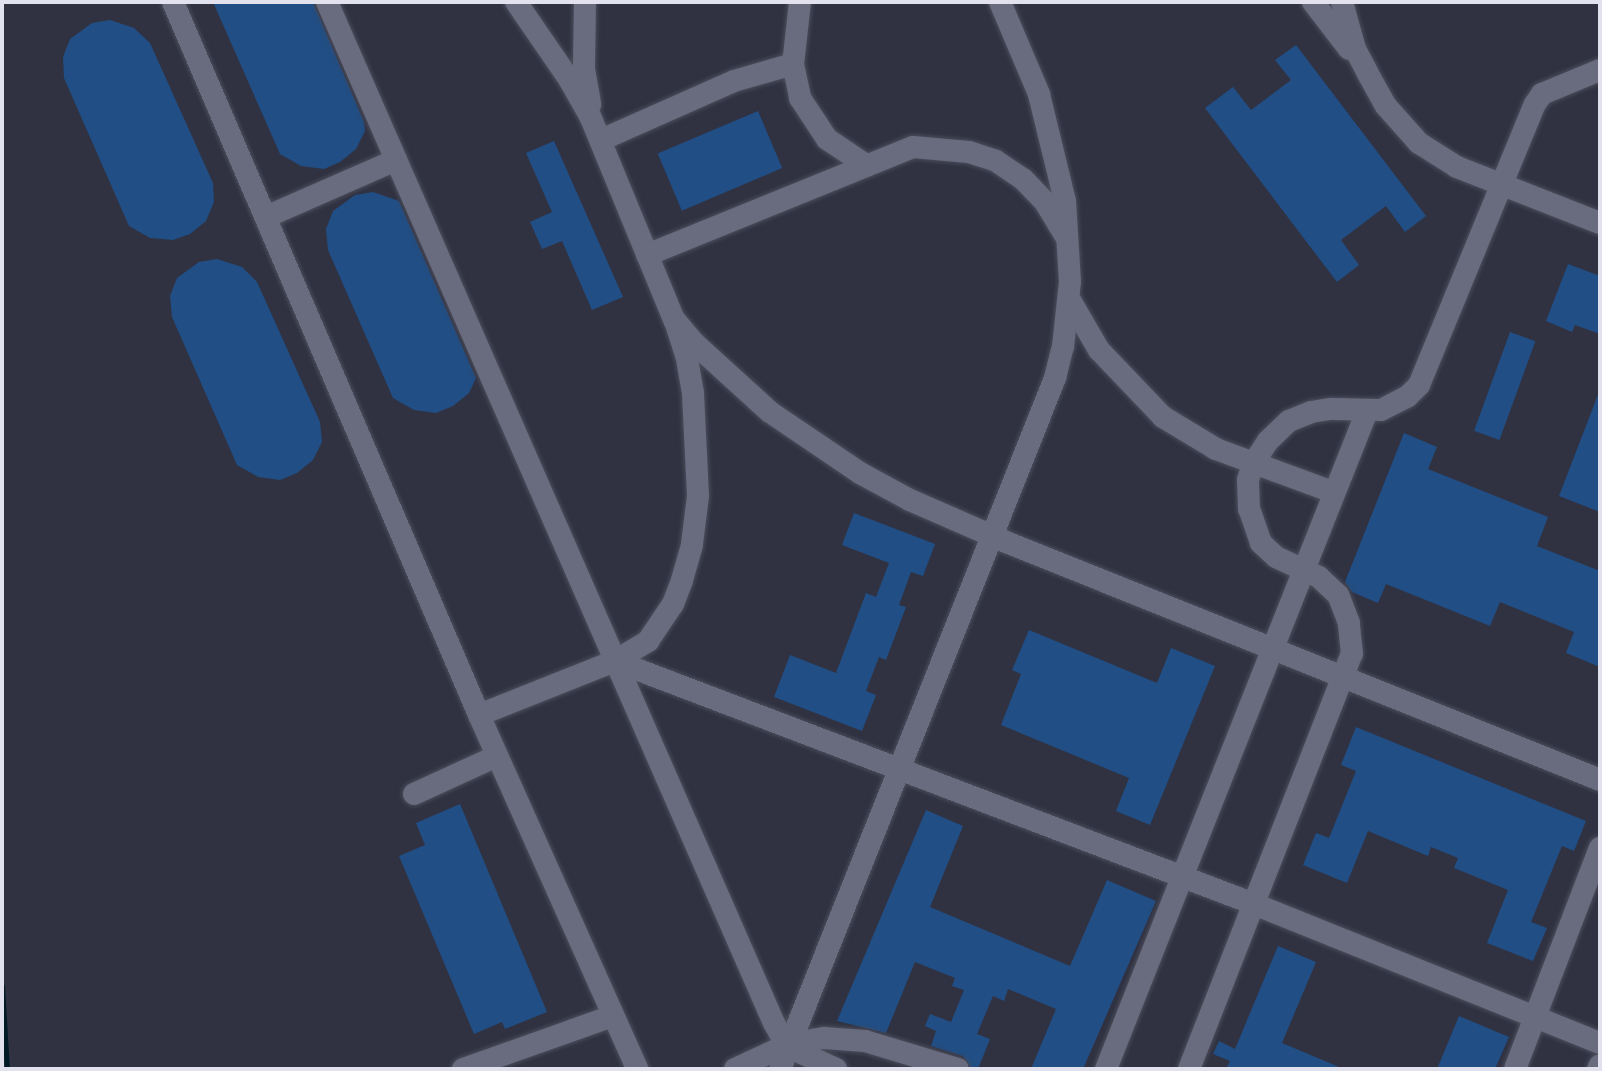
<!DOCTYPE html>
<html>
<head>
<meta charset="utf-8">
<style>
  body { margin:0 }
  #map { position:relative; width:1602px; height:1071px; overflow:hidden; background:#303242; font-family:"Nunito Sans",sans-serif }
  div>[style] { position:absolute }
  .stream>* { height:5px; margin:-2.5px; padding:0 2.5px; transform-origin:2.5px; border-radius:2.5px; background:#001a26 }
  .building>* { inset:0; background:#214e84; transform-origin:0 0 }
  .roads { filter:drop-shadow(0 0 2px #4c4d5b) drop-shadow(0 0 2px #4c4d5b) }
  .minor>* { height:22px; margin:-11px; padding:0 11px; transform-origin:11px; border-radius:11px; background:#696c7e }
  span { translate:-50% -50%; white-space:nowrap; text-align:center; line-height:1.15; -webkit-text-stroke:6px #262837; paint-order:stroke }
  .frame { position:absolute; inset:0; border:4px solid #e1e2ed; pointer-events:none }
</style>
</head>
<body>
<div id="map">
  <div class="stream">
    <i style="left:2px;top:986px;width:83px;rotate:86.6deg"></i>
  </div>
  <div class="building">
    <i style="clip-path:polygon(213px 2px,313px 2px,364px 122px,365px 131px,356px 149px,340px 162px,324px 169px,301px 166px,280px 154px)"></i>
    <i style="clip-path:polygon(110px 20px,134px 28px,150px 43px,213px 183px,214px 202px,206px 221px,190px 234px,173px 240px,150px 238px,129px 226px,64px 78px,63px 57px,70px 39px,92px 23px)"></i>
    <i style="clip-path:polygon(1296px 45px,1426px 216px,1405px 232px,1386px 206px,1341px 240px,1359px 265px,1337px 282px,1205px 108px,1233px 87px,1251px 110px,1291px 80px,1275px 60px)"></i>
    <i style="left:758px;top:111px;width:62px;height:109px;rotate:67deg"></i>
    <i style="clip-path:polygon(554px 141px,623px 297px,592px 310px,562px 241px,542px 249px,530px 222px,552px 212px,526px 153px)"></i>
    <i style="clip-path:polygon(373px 192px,399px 201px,476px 378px,469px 393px,453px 406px,436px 413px,414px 410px,393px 398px,328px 250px,326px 229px,333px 211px,355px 195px)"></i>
    <i style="clip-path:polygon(217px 259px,242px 267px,257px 282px,320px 422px,322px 442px,313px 460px,297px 473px,280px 480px,258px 477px,237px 465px,172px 317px,170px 296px,177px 278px,199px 262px)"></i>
    <i style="clip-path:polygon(1568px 264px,1600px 276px,1600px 334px,1575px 325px,1572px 332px,1546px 321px)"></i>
    <i style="left:1510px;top:332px;width:27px;height:105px;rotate:20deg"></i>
    <i style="clip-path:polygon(1599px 392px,1600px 392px,1600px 512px,1559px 496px)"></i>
    <i style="clip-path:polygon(1404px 433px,1437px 447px,1428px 469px,1548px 517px,1537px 546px,1600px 571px,1600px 667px,1566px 653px,1574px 632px,1500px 602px,1490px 626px,1386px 584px,1378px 603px,1352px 592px,1345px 582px)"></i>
    <i style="clip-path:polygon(854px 513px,935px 544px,923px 576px,911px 572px,899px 605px,906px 607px,886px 660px,879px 657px,866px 691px,876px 695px,862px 731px,774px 697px,790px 655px,836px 673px,866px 593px,876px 597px,889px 563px,842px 545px)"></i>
    <i style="clip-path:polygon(1029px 630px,1157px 683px,1171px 648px,1215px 666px,1150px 825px,1116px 811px,1129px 778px,1001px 725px,1021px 674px,1012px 670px)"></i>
    <i style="clip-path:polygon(1356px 727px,1586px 821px,1574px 851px,1562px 846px,1531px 922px,1547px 928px,1533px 961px,1487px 943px,1508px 890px,1454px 868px,1458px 858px,1431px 847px,1428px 856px,1368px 831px,1347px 883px,1303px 865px,1316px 833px,1329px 838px,1356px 771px,1341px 765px)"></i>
    <i style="clip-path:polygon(460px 804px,547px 1012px,505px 1029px,502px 1022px,474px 1034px,399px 856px,425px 845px,416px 823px)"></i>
    <i style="clip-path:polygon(926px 810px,963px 826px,930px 907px,1070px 966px,1107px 880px,1156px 901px,1083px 1069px,1031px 1069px,1056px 1009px,1008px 989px,1004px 1001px,993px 996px,977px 1034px,990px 1039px,978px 1069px,972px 1069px,963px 1056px,931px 1046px,936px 1031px,925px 1026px,930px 1014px,951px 1022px,964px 990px,952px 986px,955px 978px,915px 962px,886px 1033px,837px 1021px)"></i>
    <i style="clip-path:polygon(1278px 946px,1316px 962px,1282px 1043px,1344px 1069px,1226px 1069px,1230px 1061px,1213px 1054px,1219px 1041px,1235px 1049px)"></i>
    <i style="clip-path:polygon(1459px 1016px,1509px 1037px,1495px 1069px,1437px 1069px)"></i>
  </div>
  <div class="roads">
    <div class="minor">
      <i style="left:173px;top:2px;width:776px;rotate:66.77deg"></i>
      <i style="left:479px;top:715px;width:388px;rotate:65.9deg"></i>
      <i style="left:327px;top:2px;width:1115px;rotate:66.36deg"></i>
      <i style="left:774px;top:1023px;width:18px;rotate:61deg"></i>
      <i style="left:783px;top:1039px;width:18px;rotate:41deg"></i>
      <i style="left:797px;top:1051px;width:43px;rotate:24.8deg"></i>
      <i style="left:585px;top:2px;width:67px;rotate:90.9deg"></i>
      <i style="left:584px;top:69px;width:36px;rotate:80deg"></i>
      <i style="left:800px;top:2px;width:62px;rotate:96.4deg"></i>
      <i style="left:793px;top:64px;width:35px;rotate:78deg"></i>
      <i style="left:800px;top:98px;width:49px;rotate:56.6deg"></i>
      <i style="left:827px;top:139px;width:47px;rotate:33.7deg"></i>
      <i style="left:1313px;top:2px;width:59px;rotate:52.5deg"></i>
      <i style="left:1342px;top:2px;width:49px;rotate:74.5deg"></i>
      <i style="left:1355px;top:49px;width:26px;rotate:62deg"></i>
      <i style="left:1367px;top:72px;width:39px;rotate:61deg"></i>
      <i style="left:1386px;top:106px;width:50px;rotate:48.3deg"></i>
      <i style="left:1419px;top:143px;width:45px;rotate:32.3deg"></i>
      <i style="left:1457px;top:167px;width:154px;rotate:21.4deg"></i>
      <i style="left:601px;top:140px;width:145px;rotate:-23.9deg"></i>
      <i style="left:734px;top:81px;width:61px;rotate:-16.1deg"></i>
      <i style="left:266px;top:217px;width:142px;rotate:-23.7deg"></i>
      <i style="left:647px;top:255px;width:287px;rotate:-22.1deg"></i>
      <i style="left:913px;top:147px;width:56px;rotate:5.1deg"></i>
      <i style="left:969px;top:152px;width:28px;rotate:18deg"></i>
      <i style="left:996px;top:161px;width:32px;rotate:34deg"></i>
      <i style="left:1023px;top:179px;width:32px;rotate:46deg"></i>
      <i style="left:1045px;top:202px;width:39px;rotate:59deg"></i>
      <i style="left:1070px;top:300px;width:58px;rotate:59.9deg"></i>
      <i style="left:1099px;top:350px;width:93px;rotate:46.3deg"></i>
      <i style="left:1163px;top:417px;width:62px;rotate:31.1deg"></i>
      <i style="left:1216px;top:449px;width:125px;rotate:20.2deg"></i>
      <i style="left:674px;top:319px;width:30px;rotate:50deg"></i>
      <i style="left:693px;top:342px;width:104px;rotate:42.3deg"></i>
      <i style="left:770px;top:412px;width:109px;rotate:34.1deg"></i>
      <i style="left:860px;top:473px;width:57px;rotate:28.4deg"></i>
      <i style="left:910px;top:500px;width:105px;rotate:23.6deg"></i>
      <i style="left:1006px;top:542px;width:640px;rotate:21.83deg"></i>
      <i style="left:615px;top:661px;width:684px;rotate:20.82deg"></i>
      <i style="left:1254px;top:904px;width:373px;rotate:21.9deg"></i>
      <i style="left:479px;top:715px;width:146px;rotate:-21.7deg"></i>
      <i style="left:615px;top:661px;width:39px;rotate:-31deg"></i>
      <i style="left:648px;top:641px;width:45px;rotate:-56deg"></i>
      <i style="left:673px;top:604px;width:26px;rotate:-69deg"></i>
      <i style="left:682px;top:580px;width:37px;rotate:-74deg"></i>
      <i style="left:692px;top:544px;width:48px;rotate:-82.9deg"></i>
      <i style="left:698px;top:496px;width:103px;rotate:-92.8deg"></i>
      <i style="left:693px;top:393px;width:39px;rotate:-100deg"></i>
      <i style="left:686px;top:355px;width:35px;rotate:-108deg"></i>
      <i style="left:675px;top:322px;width:223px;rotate:-112.4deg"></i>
      <i style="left:590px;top:116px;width:43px;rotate:-119.6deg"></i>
      <i style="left:569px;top:79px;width:93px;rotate:-124.5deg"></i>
      <i style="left:414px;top:794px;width:91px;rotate:-24.6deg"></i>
      <i style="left:463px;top:1069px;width:159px;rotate:-19.5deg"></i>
      <i style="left:735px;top:1069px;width:60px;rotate:-24.8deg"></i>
      <i style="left:789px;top:1044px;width:36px;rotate:-10deg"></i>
      <i style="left:824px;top:1038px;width:41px;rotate:4.2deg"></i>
      <i style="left:865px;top:1041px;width:97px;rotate:16.8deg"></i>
      <i style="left:780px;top:1069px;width:744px;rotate:-68.3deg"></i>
      <i style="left:1055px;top:378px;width:32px;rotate:-76deg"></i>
      <i style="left:1063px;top:347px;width:65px;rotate:-83.9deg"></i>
      <i style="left:1070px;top:282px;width:81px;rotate:-93.5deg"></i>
      <i style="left:1065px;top:201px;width:110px;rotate:-103.7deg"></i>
      <i style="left:1039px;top:94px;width:100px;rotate:-113deg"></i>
      <i style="left:1106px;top:1069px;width:708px;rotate:-68.36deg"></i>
      <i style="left:1189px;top:1069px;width:446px;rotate:-68.6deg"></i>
      <i style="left:1352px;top:654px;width:31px;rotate:-96deg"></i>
      <i style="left:1349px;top:623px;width:30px;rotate:-111deg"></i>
      <i style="left:1338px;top:595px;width:26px;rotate:-137deg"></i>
      <i style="left:1319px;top:577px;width:47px;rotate:-155.1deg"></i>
      <i style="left:1276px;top:557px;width:21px;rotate:-137deg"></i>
      <i style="left:1261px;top:543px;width:36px;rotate:-109deg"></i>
      <i style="left:1249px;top:509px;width:29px;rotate:-92deg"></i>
      <i style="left:1248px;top:480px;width:17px;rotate:-73deg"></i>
      <i style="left:1253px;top:464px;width:27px;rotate:-57deg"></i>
      <i style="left:1268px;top:441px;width:29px;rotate:-44deg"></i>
      <i style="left:1289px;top:421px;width:24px;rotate:-22deg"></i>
      <i style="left:1311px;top:412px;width:20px;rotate:-9deg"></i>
      <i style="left:1331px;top:409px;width:50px;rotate:1.1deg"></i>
      <i style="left:1381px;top:410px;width:30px;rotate:-27deg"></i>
      <i style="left:1408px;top:396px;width:16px;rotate:-45deg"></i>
      <i style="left:1419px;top:385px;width:304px;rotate:-67.6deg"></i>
      <i style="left:1535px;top:104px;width:12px;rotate:-55deg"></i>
      <i style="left:1542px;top:94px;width:63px;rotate:-22.5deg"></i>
      <i style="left:1515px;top:1069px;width:237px;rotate:-69deg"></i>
      <i style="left:1598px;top:1069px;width:4px;rotate:-63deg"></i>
    </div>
  </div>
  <div class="frame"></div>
</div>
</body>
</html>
